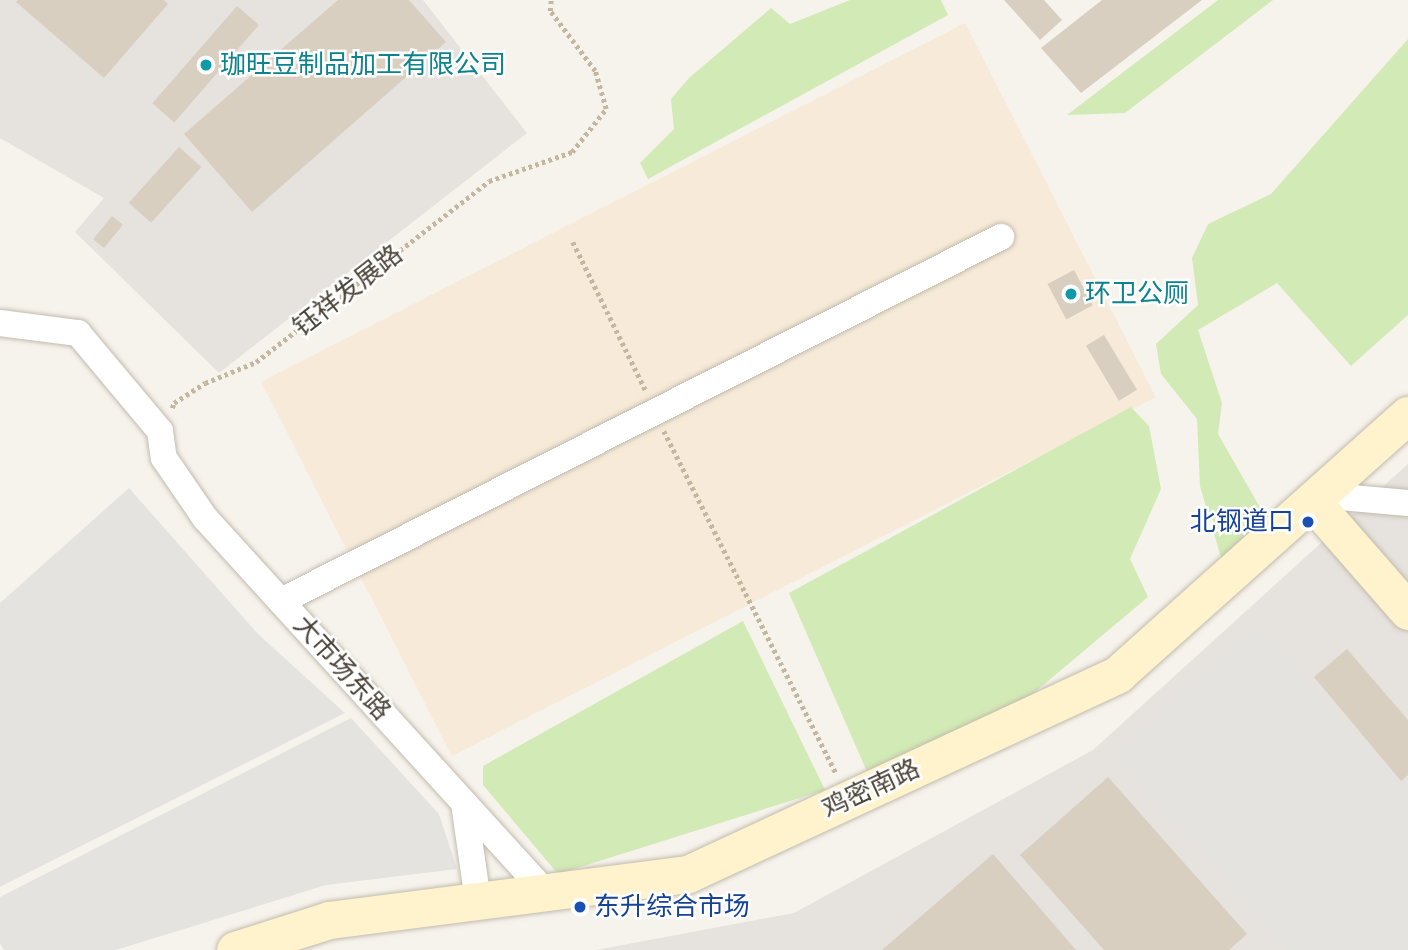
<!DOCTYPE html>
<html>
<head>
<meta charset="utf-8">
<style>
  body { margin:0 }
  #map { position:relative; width:1408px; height:950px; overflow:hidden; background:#f6f3ec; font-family:Cabin,"Noto Sans SC",sans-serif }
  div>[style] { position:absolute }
  .commercial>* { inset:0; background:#f7ead8; transform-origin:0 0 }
  .industrial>* { inset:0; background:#e6e2dd }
  .green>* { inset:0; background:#d2eab5 }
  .parking>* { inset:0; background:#e5e3e0 }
  .building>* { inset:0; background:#d8cfc1; transform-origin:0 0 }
  .path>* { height:4.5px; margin-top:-2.25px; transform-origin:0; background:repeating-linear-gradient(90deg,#c4b79f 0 3.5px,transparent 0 7px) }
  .roads { filter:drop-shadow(0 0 2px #c2bbae) drop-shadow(0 0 2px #c2bbae) }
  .minor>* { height:26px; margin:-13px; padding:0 13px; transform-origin:13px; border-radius:13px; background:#fff }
  .secondary>* { height:37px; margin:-18.5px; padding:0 18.5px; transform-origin:18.5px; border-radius:18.5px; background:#fff3cd }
  .dots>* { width:19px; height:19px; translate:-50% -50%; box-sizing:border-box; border:4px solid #fff; border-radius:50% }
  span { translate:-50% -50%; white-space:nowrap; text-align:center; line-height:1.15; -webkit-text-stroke:5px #fff; paint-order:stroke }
  .culture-label { font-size:26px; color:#0d838f }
  .left { translate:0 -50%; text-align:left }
  .street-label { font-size:26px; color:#4b4439 }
  .transit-label { font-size:26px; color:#164399 }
  .right { translate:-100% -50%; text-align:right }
</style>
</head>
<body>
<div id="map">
  <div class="commercial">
    <i style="left:965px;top:23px;width:420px;height:790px;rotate:63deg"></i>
  </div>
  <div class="industrial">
    <i style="clip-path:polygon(0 0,423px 0,527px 133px,219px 373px,75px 232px,104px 198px,0 138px)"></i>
    <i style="clip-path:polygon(1408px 464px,1408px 950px,596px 950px,794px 913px,1093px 750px)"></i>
  </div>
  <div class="green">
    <i style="clip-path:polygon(850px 0,941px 0,948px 15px,648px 179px,640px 163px,674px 129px,671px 99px,689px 78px,771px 8px,790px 24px)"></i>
    <i style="clip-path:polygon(1218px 0,1273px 0,1125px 113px,1067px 115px)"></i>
    <i style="clip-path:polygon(1408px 39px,1408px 315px,1351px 366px,1277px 283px,1198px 330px,1222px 403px,1218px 434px,1266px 518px,1222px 561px,1200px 486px,1197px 419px,1161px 374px,1156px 344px,1198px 305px,1192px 258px,1208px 224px,1271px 194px)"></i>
    <i style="clip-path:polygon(1131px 407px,1149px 426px,1161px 489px,1130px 559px,1148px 597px,1029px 697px,868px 774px,789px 593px)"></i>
    <i style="clip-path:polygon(743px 621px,825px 790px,558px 874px,483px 785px,483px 766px)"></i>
  </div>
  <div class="parking">
    <i style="clip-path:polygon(129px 488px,258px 634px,345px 713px,0 887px,0 603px)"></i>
    <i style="clip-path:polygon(1258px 627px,1408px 793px,1408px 950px,1290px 950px,1118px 756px)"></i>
    <i style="clip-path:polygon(351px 718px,439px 814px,457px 869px,326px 885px,116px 950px,4px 950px,0 943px,0 897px)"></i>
  </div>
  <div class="building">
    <i style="clip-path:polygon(18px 0,164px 0,168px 4px,104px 78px,16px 2px)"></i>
    <i style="clip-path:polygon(338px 0,409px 0,446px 42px,252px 212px,184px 134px)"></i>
    <i style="clip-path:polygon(1004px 0,1044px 0,1062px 20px,1040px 40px)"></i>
    <i style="clip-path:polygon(1102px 0,1202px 0,1081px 93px,1041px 48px)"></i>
    <i style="left:237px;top:6px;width:29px;height:129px;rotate:41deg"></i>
    <i style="left:179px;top:147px;width:30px;height:75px;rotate:42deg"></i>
    <i style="left:112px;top:216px;width:14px;height:30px;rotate:39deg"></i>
    <i style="left:1074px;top:270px;width:40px;height:30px;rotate:62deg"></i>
    <i style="left:1104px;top:335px;width:64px;height:21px;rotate:59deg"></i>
    <i style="clip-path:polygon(1347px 649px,1408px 720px,1408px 775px,1401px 781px,1314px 677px)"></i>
    <i style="clip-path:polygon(1108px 777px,1247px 934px,1229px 950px,1104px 950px,1020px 855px)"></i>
    <i style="clip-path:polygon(993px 854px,1076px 950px,882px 950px)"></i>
  </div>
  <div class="path">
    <i style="left:573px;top:242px;width:166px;rotate:63.9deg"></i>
    <i style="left:172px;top:408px;width:5px;rotate:-68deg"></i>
    <i style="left:174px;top:403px;width:37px;rotate:-33deg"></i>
    <i style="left:205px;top:383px;width:55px;rotate:-22.4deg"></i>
    <i style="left:256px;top:362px;width:295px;rotate:-37.8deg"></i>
    <i style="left:489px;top:181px;width:88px;rotate:-19.3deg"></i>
    <i style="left:572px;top:152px;width:55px;rotate:-51.7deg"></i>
    <i style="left:606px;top:109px;width:40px;rotate:-106deg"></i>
    <i style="left:595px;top:71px;width:75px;rotate:-126.9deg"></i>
    <i style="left:550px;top:11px;width:11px;rotate:-85deg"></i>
    <i style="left:664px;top:431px;width:383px;rotate:63.3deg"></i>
  </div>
  <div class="roads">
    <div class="minor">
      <i style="left:0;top:323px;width:79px;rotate:7.3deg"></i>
      <i style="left:78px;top:333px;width:128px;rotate:50.1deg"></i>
      <i style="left:160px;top:431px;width:27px;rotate:82deg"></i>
      <i style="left:164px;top:458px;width:73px;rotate:55.7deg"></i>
      <i style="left:205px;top:518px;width:507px;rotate:47.72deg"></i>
      <i style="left:1318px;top:495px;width:90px;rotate:5.1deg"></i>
      <i style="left:281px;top:601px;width:807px;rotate:-26.82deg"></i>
      <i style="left:464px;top:803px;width:99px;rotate:81.9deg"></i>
    </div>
    <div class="secondary">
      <i style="left:1312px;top:501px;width:146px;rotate:48.9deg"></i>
      <i style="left:235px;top:950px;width:99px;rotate:-17.7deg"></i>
      <i style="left:329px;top:920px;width:362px;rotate:-7.3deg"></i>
      <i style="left:688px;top:874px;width:474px;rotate:-24.9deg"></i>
      <i style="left:1118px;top:674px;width:389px;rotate:-41.8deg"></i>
    </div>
  </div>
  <div class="dots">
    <i style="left:206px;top:65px;background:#0f9aa8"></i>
    <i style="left:1071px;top:294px;background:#0f9aa8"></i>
    <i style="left:1308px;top:522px;background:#1a4fb4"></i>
    <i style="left:580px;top:907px;background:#1a4fb4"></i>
  </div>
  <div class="culture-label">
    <span class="left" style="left:220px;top:65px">珈旺豆制品加工有限公司</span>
    <span class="left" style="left:1085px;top:294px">环卫公厕</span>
  </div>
  <div class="street-label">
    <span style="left:348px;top:291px;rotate:-38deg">钰祥发展路</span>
    <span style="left:342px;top:668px;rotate:48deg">大市场东路</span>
    <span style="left:871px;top:789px;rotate:-25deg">鸡密南路</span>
  </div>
  <div class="transit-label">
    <span class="right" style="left:1294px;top:522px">北钢道口</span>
    <span class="left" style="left:594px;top:907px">东升综合市场</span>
  </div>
</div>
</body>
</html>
